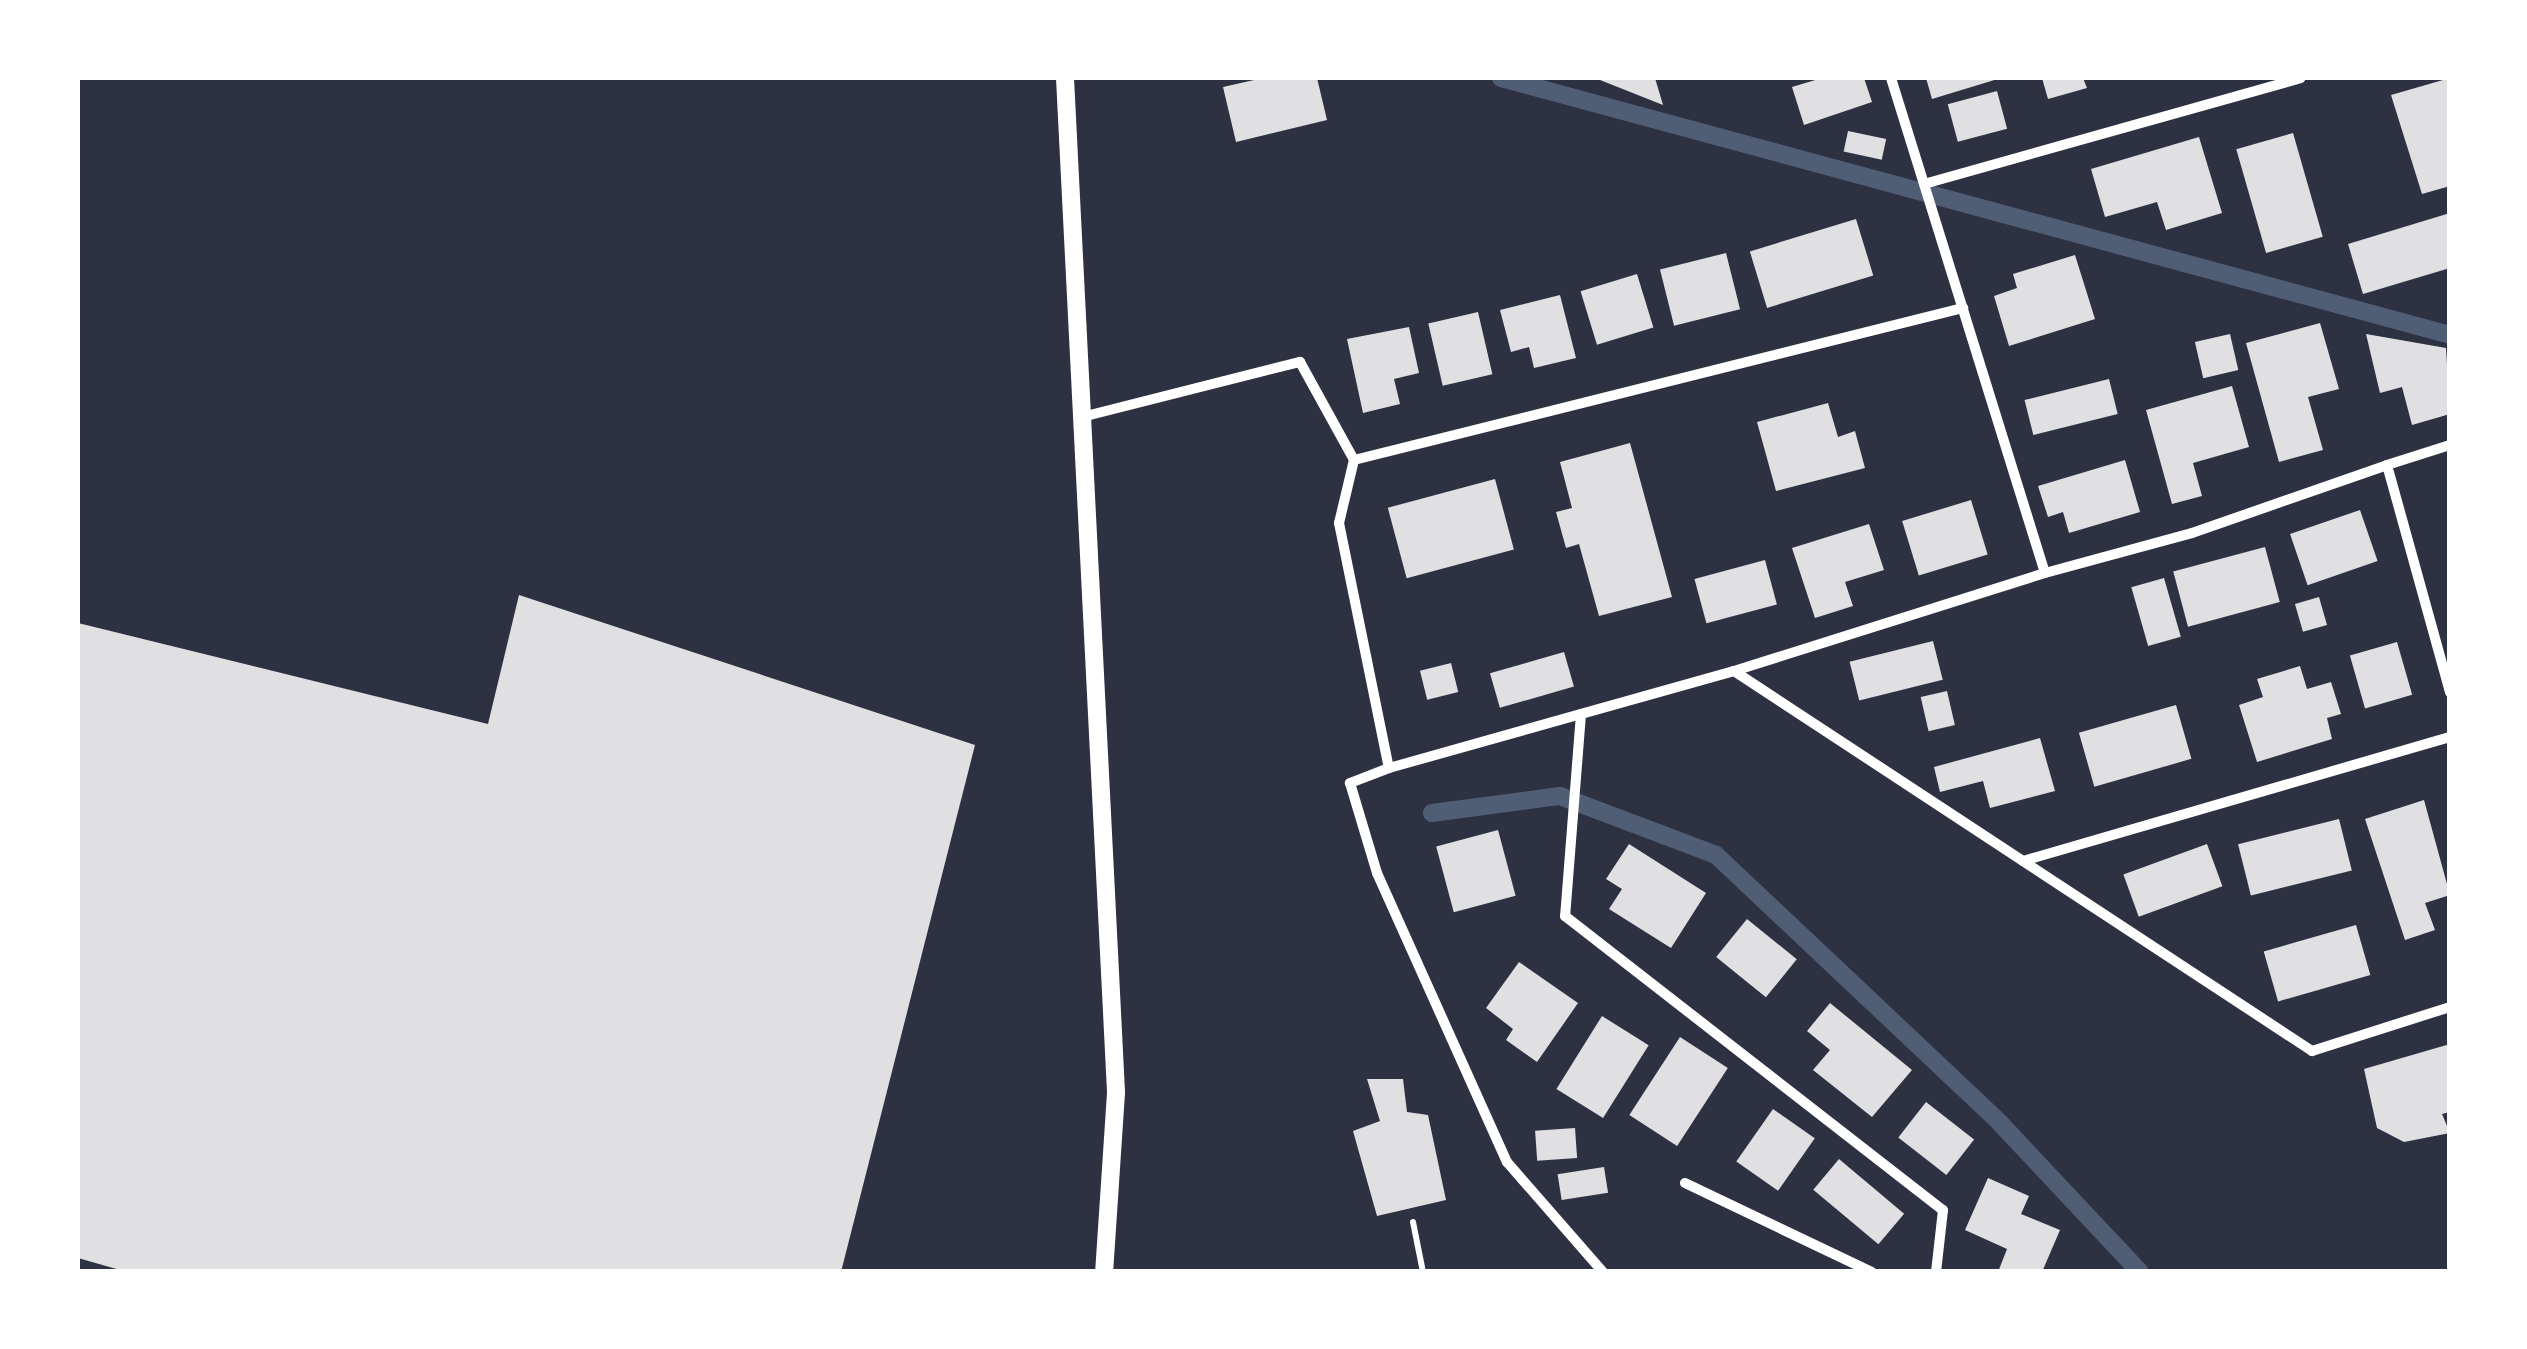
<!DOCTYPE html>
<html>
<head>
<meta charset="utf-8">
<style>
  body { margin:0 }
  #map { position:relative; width:2527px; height:1349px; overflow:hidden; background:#2d3142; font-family:"Exo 2",sans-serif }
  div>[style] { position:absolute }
  .stream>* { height:18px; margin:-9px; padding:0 9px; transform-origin:9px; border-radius:9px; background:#4f5d75 }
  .building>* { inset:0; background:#e0e0e3; transform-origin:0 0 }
  .path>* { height:6px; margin:-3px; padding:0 3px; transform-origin:3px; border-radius:3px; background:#fff }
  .minor>* { height:10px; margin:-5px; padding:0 5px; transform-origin:5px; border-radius:5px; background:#fff }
  .tertiary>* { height:18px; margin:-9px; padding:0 9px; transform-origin:9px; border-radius:9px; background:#fff }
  span { translate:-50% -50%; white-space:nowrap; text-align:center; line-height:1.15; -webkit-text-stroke:9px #fff; paint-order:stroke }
  .frame { position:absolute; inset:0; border:80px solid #fff; pointer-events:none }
</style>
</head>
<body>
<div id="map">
  <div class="stream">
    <i style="left:1501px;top:78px;width:983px;rotate:15.15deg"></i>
    <i style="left:1432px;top:813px;width:129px;rotate:-7.6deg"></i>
    <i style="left:1560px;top:796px;width:167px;rotate:20.7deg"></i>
    <i style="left:1716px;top:855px;width:390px;rotate:43.3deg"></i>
    <i style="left:2000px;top:1123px;width:204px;rotate:46.8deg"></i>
  </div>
  <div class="building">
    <i style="clip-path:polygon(1263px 78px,1317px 78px,1327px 120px,1236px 142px,1223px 87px)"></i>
    <i style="clip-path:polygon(1595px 78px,1655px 78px,1663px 105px)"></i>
    <i style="clip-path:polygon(1822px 78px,1864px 78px,1872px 102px,1804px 125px,1792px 87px)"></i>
    <i style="clip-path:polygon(1926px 78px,2001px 78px,1932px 99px)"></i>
    <i style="clip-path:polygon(2042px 78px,2083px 78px,2087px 88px,2048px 99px)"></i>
    <i style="clip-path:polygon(2450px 78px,2450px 186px,2422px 194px,2391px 95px)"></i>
    <i style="left:1997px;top:91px;width:39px;height:51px;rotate:75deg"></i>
    <i style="left:1848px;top:131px;width:39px;height:21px;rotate:12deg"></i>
    <i style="left:2293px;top:133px;width:108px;height:59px;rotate:74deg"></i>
    <i style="clip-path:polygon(2199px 137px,2222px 213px,2166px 230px,2157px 202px,2105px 217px,2091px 169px)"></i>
    <i style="clip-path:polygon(2450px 213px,2450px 268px,2363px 294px,2348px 244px)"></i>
    <i style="left:1856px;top:219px;width:59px;height:111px;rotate:73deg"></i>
    <i style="left:1726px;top:253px;width:58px;height:68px;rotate:76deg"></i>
    <i style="clip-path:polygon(2075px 255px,2095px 319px,2009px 346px,1994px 296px,2017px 288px,2013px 274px)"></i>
    <i style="left:1637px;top:274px;width:56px;height:59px;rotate:73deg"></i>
    <i style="clip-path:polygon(1560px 295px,1576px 358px,1534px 368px,1529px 347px,1511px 352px,1500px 310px)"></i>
    <i style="left:1478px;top:312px;width:64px;height:51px;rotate:77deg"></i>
    <i style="clip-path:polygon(2320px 323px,2339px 389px,2308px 397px,2323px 450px,2279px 462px,2246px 343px)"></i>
    <i style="clip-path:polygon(1409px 327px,1419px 373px,1394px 379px,1400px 404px,1363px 413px,1347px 339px)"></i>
    <i style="left:2230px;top:334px;width:37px;height:36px;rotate:77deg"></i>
    <i style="clip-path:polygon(2366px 334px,2446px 348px,2450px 414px,2412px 425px,2402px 387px,2380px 393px)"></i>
    <i style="left:2109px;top:379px;width:36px;height:87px;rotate:76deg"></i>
    <i style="clip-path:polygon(2232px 386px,2249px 447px,2193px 463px,2202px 496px,2172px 504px,2146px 410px)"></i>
    <i style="clip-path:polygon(1828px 403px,1838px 437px,1855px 431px,1865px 468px,1776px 491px,1757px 422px)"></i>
    <i style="clip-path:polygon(1630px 443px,1672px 597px,1599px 616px,1579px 544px,1566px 548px,1556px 512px,1572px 508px,1560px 462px)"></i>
    <i style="clip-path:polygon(2125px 460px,2140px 512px,2069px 533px,2063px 512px,2048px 517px,2038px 486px)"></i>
    <i style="left:1495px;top:479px;width:73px;height:111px;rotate:75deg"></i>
    <i style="left:1971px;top:500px;width:57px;height:72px;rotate:73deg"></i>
    <i style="left:2360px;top:510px;width:54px;height:74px;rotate:71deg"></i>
    <i style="clip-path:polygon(1869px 524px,1884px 570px,1845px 582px,1853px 606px,1815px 618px,1792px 548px)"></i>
    <i style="left:2265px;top:547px;width:57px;height:95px;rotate:75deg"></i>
    <i style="left:1765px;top:560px;width:46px;height:73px;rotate:75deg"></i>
    <i style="left:2164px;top:578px;width:61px;height:34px;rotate:74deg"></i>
    <i style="clip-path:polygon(519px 595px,975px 745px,841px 1272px,127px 1272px,78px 1258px,78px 623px,488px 724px)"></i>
    <i style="left:2319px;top:597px;width:29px;height:25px;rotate:74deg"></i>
    <i style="left:1933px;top:641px;width:40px;height:86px;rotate:76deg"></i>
    <i style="left:2397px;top:642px;width:55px;height:49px;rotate:74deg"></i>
    <i style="left:1564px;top:652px;width:36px;height:77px;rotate:74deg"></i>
    <i style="left:1451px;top:663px;width:30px;height:32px;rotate:76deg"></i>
    <i style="clip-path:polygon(2300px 666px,2307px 689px,2331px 682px,2341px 714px,2327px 718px,2332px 739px,2257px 762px,2239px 705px,2263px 697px,2257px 679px)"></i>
    <i style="left:1947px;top:691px;width:35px;height:27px;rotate:77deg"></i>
    <i style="left:2176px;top:705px;width:56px;height:101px;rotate:74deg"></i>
    <i style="clip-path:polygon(2040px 738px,2055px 791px,1990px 808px,1983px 781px,1940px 792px,1934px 767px)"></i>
    <i style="clip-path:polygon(2424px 800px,2450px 895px,2425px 903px,2435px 930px,2405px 940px,2365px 819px)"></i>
    <i style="left:2339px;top:819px;width:53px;height:104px;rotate:76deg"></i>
    <i style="left:1498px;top:830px;width:68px;height:64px;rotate:75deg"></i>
    <i style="clip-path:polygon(1629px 844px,1706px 893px,1671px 948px,1609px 909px,1622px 889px,1606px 879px)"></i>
    <i style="left:2207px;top:844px;width:45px;height:89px;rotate:70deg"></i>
    <i style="left:1747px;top:919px;width:64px;height:49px;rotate:39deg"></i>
    <i style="left:2356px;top:925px;width:52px;height:96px;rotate:74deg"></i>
    <i style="clip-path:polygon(1519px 962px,1578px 1003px,1537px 1062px,1506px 1040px,1513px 1029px,1486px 1008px)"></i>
    <i style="clip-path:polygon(1830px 1003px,1912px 1070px,1872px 1117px,1813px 1070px,1830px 1050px,1807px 1031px)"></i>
    <i style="left:1602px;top:1016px;width:55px;height:86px;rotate:32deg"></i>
    <i style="left:1680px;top:1037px;width:57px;height:93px;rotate:33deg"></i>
    <i style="clip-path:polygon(2450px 1044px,2450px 1112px,2442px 1114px,2450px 1133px,2404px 1142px,2377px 1128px,2364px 1069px)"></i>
    <i style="clip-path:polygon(1367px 1079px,1403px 1079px,1407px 1112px,1428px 1115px,1446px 1200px,1377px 1216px,1353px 1131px,1380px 1121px)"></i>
    <i style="left:1926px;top:1102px;width:61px;height:45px;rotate:38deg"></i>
    <i style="left:1773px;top:1109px;width:51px;height:64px;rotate:35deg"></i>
    <i style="left:1575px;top:1128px;width:30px;height:40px;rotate:86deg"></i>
    <i style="left:1839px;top:1159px;width:85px;height:40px;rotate:40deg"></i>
    <i style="left:1604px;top:1167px;width:26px;height:47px;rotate:81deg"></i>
    <i style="clip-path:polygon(1988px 1178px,2029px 1196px,2021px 1214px,2060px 1230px,2042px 1272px,1998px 1272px,2007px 1249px,1965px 1230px)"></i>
  </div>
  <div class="path">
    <i style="left:1413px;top:1222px;width:51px;rotate:78.7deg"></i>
  </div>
  <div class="minor">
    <i style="left:1891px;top:78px;width:518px;rotate:72.72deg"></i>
    <i style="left:2045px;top:573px;width:152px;rotate:-15.2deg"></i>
    <i style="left:2192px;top:533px;width:207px;rotate:-19.2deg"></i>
    <i style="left:2387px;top:465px;width:236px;rotate:74.5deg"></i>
    <i style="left:1924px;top:184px;width:391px;rotate:-15.7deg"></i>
    <i style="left:1082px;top:417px;width:225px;rotate:-14.2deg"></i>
    <i style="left:1300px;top:362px;width:112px;rotate:61.1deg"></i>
    <i style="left:1354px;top:460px;width:65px;rotate:103.4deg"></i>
    <i style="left:1339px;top:523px;width:250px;rotate:78.5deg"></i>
    <i style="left:1389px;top:768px;width:358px;rotate:-15.7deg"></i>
    <i style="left:1734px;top:671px;width:326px;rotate:-17.5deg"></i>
    <i style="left:1354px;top:460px;width:628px;rotate:-14.01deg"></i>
    <i style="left:2387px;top:465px;width:66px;rotate:-17.6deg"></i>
    <i style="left:1734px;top:671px;width:692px;rotate:33.32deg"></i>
    <i style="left:2312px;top:1051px;width:145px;rotate:-17.7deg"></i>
    <i style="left:1581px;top:714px;width:203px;rotate:94.5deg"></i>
    <i style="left:1565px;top:916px;width:479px;rotate:37.9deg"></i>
    <i style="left:1943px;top:1210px;width:62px;rotate:96.4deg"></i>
    <i style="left:1389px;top:768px;width:42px;rotate:159deg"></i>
    <i style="left:1350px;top:783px;width:94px;rotate:73.3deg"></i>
    <i style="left:1377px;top:873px;width:317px;rotate:65.8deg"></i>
    <i style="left:1507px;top:1162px;width:146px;rotate:48.9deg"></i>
    <i style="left:2023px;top:861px;width:445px;rotate:-16.2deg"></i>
    <i style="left:1685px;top:1183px;width:207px;rotate:25.5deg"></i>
  </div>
  <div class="tertiary">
    <i style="left:1065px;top:78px;width:1016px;rotate:87.12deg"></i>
    <i style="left:1116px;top:1093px;width:179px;rotate:93.8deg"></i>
  </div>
  <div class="frame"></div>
</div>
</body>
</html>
